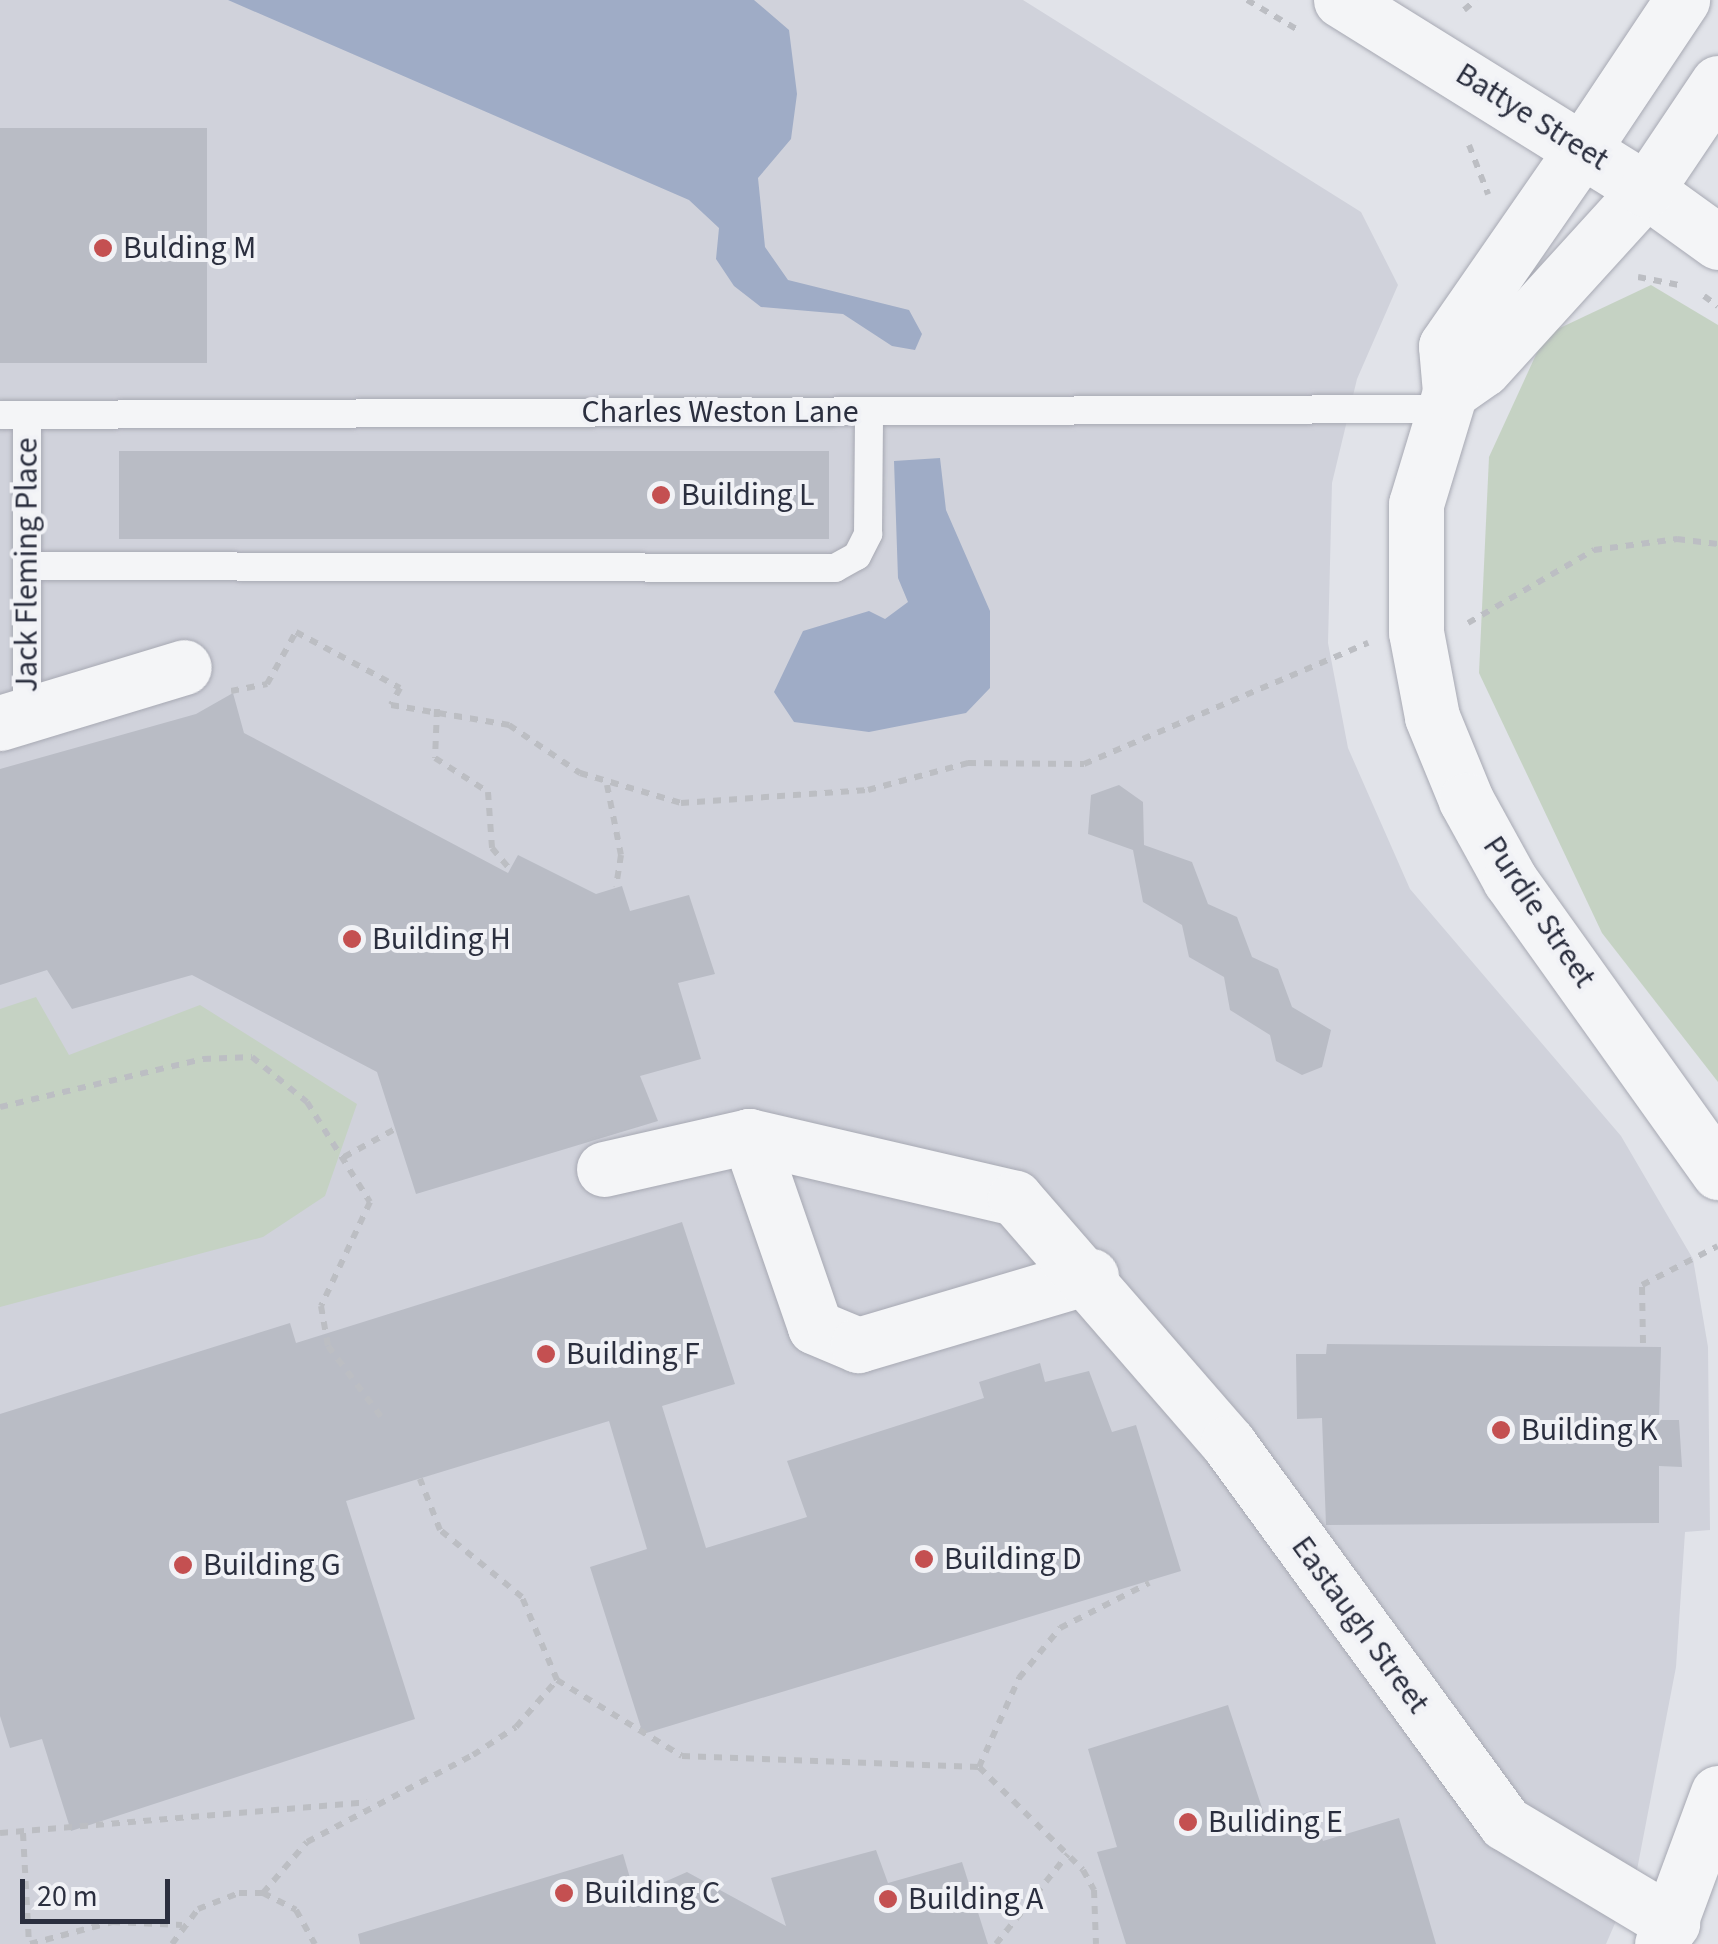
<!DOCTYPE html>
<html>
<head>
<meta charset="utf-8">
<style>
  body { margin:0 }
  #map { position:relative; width:1718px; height:1944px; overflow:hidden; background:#e1e3e9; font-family:"Source Sans 3",sans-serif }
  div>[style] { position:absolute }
  .built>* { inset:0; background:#d0d2db }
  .green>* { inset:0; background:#c5d2c3 }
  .water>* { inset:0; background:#9facc6 }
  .building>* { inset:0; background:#b9bcc5; transform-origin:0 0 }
  .path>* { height:6px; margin-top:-3px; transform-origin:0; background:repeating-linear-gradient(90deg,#bcbec3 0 8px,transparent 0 16px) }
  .roads { filter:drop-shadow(0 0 2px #a7a9b3) drop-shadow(0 0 2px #a7a9b3) }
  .service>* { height:28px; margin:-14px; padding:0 14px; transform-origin:14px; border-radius:14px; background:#f4f5f7 }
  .minor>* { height:55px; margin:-27.5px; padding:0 27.5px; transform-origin:27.5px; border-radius:27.5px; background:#f4f5f7 }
  .tertiary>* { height:55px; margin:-27.5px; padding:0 27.5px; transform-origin:27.5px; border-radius:27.5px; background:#f4f5f7 }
  .dots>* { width:28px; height:28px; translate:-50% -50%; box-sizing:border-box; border:5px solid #f1f2f6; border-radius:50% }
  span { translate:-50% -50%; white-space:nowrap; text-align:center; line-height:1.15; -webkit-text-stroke:8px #f1f2f6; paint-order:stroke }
  .street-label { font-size:32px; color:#2b2f3f }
  .poi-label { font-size:32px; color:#2b2f3f }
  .left { translate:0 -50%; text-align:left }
  .scale { position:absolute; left:20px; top:1879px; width:150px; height:45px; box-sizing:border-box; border:5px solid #2b2f3f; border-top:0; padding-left:12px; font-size:30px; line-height:35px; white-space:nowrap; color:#2b2f3f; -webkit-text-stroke:8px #f1f2f6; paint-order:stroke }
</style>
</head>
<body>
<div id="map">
  <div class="built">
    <i style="clip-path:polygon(0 0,1023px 0,1361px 212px,1398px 285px,1357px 379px,1332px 483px,1328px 643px,1348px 748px,1410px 889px,1621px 1136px,1693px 1259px,1708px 1347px,1710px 1530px,1685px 1532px,1676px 1667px,1636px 1875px,1606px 1944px,0 1944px)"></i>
  </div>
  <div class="green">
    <i style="clip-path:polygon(1651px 285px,1718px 325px,1718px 1082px,1602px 933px,1479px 673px,1489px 457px,1545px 335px)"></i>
    <i style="clip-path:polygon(36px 997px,69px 1055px,200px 1005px,357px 1104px,325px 1196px,263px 1237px,0 1307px,0 1009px)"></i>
  </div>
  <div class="water">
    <i style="clip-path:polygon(228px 0,754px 0,789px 30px,797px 94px,791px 139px,758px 178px,765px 247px,788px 280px,909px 310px,922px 334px,915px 350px,892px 346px,843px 314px,761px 307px,734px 286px,716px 259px,719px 228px,689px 200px)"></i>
    <i style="clip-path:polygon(940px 458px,946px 510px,990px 611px,990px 688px,966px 713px,869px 732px,794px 722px,774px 692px,803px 631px,869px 611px,885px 619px,908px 602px,898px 578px,894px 461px)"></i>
  </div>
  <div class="building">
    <i style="left:207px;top:128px;width:235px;height:207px;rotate:90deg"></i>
    <i style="left:119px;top:451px;width:710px;height:88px"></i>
    <i style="clip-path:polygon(233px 693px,244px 733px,508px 873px,518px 855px,596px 894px,622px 886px,630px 911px,689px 895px,715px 974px,678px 983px,701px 1059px,640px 1076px,658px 1121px,416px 1194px,377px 1072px,192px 975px,72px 1009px,47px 970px,0 985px,0 769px,196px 714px)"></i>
    <i style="clip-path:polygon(1119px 785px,1143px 802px,1144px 845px,1192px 862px,1208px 904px,1237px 917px,1252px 957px,1278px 969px,1292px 1007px,1331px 1030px,1322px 1067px,1302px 1075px,1276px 1061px,1270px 1035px,1230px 1010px,1224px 977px,1189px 957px,1182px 925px,1143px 902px,1133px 850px,1088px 834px,1091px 795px)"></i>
    <i style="clip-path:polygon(682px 1222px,735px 1384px,662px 1406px,706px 1548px,807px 1517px,787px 1461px,984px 1398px,979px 1382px,1040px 1363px,1045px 1382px,1089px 1371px,1112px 1432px,1136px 1425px,1181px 1571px,643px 1734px,590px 1567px,647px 1549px,609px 1421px,346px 1501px,415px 1719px,71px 1831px,42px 1739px,10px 1748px,0 1716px,0 1414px,290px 1323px,296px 1343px)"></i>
    <i style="clip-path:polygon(1327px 1344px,1661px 1347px,1659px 1420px,1679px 1420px,1682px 1467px,1659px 1466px,1659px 1523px,1326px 1525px,1322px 1418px,1297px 1419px,1296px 1354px,1326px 1354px)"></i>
    <i style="clip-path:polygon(1228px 1705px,1268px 1826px,1311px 1811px,1323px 1841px,1399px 1818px,1436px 1944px,1126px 1944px,1097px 1852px,1117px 1847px,1088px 1749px)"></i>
    <i style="clip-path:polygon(876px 1850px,888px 1883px,962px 1862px,988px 1944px,360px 1944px,358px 1934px,623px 1854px,635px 1895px,687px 1872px,786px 1926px,771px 1878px)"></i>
  </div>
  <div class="path">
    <i style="left:1247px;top:0;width:59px;rotate:30.5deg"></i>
    <i style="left:1464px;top:10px;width:16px;rotate:-40deg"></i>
    <i style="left:1469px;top:145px;width:53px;rotate:68.8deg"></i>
    <i style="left:1638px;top:277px;width:47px;rotate:11.1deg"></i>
    <i style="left:1704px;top:296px;width:17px;rotate:36deg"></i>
    <i style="left:1468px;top:623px;width:146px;rotate:-30.1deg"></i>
    <i style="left:1594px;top:550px;width:84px;rotate:-7.5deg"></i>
    <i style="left:1677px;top:539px;width:41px;rotate:7deg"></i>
    <i style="left:231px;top:691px;width:37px;rotate:-11deg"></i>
    <i style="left:267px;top:684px;width:60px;rotate:-60.9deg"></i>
    <i style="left:296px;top:632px;width:118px;rotate:28.3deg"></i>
    <i style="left:400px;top:688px;width:19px;rotate:118deg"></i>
    <i style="left:391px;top:705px;width:120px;rotate:9.6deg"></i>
    <i style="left:509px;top:725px;width:86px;rotate:34.1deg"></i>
    <i style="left:580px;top:773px;width:105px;rotate:16.5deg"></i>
    <i style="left:681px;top:803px;width:187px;rotate:-4deg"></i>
    <i style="left:868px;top:790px;width:104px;rotate:-15.1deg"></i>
    <i style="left:968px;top:763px;width:116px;rotate:0.5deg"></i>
    <i style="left:1084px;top:764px;width:309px;rotate:-23.1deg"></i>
    <i style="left:437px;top:709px;width:49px;rotate:92.3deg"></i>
    <i style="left:435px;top:758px;width:63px;rotate:32.7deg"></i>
    <i style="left:488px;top:792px;width:56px;rotate:85.9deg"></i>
    <i style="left:492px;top:848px;width:25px;rotate:50deg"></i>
    <i style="left:607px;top:785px;width:71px;rotate:78.7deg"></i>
    <i style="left:621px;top:855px;width:32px;rotate:99deg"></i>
    <i style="left:0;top:1107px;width:209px;rotate:-13.3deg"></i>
    <i style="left:203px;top:1059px;width:49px;rotate:-2.3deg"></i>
    <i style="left:252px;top:1057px;width:71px;rotate:39.3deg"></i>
    <i style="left:307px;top:1102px;width:118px;rotate:57.8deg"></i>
    <i style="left:370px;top:1202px;width:115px;rotate:115.2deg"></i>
    <i style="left:321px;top:1306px;width:41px;rotate:80.1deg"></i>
    <i style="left:328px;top:1346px;width:90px;rotate:53.1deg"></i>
    <i style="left:344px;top:1157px;width:58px;rotate:-28.8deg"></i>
    <i style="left:1643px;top:1343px;width:58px;rotate:-91deg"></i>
    <i style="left:1642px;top:1285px;width:85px;rotate:-27.2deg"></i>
    <i style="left:557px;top:1680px;width:146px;rotate:31.3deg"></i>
    <i style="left:682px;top:1756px;width:297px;rotate:2.1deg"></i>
    <i style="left:979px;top:1767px;width:98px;rotate:-65.8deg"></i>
    <i style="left:1019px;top:1678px;width:65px;rotate:-50.6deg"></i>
    <i style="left:1060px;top:1628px;width:100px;rotate:-26.8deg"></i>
    <i style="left:979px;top:1767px;width:146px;rotate:44.7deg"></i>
    <i style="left:1083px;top:1870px;width:23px;rotate:61deg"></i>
    <i style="left:1094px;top:1890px;width:54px;rotate:87.9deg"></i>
    <i style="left:0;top:1833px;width:368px;rotate:-4.8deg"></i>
    <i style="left:23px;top:1833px;width:111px;rotate:86.9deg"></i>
    <i style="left:263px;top:1893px;width:67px;rotate:-49.2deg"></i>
    <i style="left:307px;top:1842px;width:187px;rotate:-27.7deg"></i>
    <i style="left:473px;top:1755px;width:51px;rotate:-33.1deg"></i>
    <i style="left:516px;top:1727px;width:62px;rotate:-48.9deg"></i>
    <i style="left:557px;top:1680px;width:90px;rotate:-112.9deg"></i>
    <i style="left:522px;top:1597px;width:106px;rotate:-140.7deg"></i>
    <i style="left:440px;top:1530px;width:55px;rotate:-111.4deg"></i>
    <i style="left:30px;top:1944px;width:85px;rotate:-15deg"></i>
    <i style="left:112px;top:1922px;width:70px;rotate:2.5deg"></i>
    <i style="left:172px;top:1944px;width:44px;rotate:-53.4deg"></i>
    <i style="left:198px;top:1909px;width:44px;rotate:-21.3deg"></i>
    <i style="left:239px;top:1893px;width:24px"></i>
    <i style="left:263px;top:1893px;width:37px;rotate:27deg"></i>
    <i style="left:296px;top:1910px;width:39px;rotate:61deg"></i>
    <i style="left:996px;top:1944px;width:115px;rotate:-51.3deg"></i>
  </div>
  <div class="roads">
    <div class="service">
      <i style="left:0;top:415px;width:1440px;rotate:-0.24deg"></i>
      <i style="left:27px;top:415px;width:299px;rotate:90deg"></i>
      <i style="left:27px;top:566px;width:808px;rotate:0.14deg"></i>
      <i style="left:835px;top:568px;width:25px;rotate:-29deg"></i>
      <i style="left:857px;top:556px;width:25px;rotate:-63deg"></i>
      <i style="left:868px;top:534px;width:122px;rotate:-89.5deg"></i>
    </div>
    <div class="minor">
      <i style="left:1718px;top:242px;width:89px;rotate:-144.2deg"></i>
      <i style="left:1646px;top:190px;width:242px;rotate:132.3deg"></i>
      <i style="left:1483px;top:369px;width:40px;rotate:145.1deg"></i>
      <i style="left:1450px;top:392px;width:117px;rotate:106.9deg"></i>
      <i style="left:1416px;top:504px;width:128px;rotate:90deg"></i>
      <i style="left:1416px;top:632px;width:86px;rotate:79.3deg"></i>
      <i style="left:1432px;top:717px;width:90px;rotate:67.7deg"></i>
      <i style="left:1466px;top:800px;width:91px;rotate:61.2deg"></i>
      <i style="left:1510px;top:880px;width:359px;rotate:54.5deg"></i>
      <i style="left:1450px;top:392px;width:46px;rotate:-95deg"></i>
      <i style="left:1446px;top:346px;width:242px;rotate:-55.3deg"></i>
      <i style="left:0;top:723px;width:192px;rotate:-16.9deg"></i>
      <i style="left:749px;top:1136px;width:202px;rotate:70.9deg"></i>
      <i style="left:815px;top:1327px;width:47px;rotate:22.7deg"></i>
      <i style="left:858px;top:1345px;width:243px;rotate:-16.5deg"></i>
      <i style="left:604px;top:1169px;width:149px;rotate:-12.8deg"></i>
      <i style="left:749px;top:1136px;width:273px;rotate:13.1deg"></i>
      <i style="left:1015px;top:1198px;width:325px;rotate:49deg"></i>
      <i style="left:1228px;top:1443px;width:470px;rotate:53.9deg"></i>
      <i style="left:1505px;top:1823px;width:195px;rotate:30.9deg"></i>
      <i style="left:1662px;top:1944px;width:161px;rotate:-69.7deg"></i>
    </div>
    <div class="tertiary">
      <i style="left:1341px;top:0;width:359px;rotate:31.9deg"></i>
      <i style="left:1646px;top:190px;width:129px;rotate:-56.1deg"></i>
      <i style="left:1584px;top:147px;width:177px;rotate:-56.3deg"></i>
    </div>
  </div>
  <div class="dots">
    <i style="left:103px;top:248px;background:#c45051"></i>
    <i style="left:661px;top:495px;background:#c45051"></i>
    <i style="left:352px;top:939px;background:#c45051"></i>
    <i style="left:546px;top:1354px;background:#c45051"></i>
    <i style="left:1501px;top:1430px;background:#c45051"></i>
    <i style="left:924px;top:1559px;background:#c45051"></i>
    <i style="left:183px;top:1565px;background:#c45051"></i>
    <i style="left:1188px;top:1822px;background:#c45051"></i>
    <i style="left:564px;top:1893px;background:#c45051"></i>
    <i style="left:888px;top:1899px;background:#c45051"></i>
  </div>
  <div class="street-label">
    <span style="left:1532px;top:117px;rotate:32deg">Battye Street</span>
    <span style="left:720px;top:412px">Charles Weston Lane</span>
    <span style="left:27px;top:565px;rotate:-90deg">Jack Fleming Place</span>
    <span style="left:1539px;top:912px;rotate:56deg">Purdie Street</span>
    <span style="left:1360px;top:1625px;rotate:54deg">Eastaugh Street</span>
  </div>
  <div class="poi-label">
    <span class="left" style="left:123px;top:248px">Bulding M</span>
    <span class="left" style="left:681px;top:495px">Building L</span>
    <span class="left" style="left:372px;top:939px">Building H</span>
    <span class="left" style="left:566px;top:1354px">Building F</span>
    <span class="left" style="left:1521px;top:1430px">Building K</span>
    <span class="left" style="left:944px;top:1559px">Building D</span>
    <span class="left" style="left:203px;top:1565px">Building G</span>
    <span class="left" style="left:1208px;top:1822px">Buliding E</span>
    <span class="left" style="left:584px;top:1893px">Building C</span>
    <span class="left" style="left:908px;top:1899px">Building A</span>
  </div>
  <div class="scale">20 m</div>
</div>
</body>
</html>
